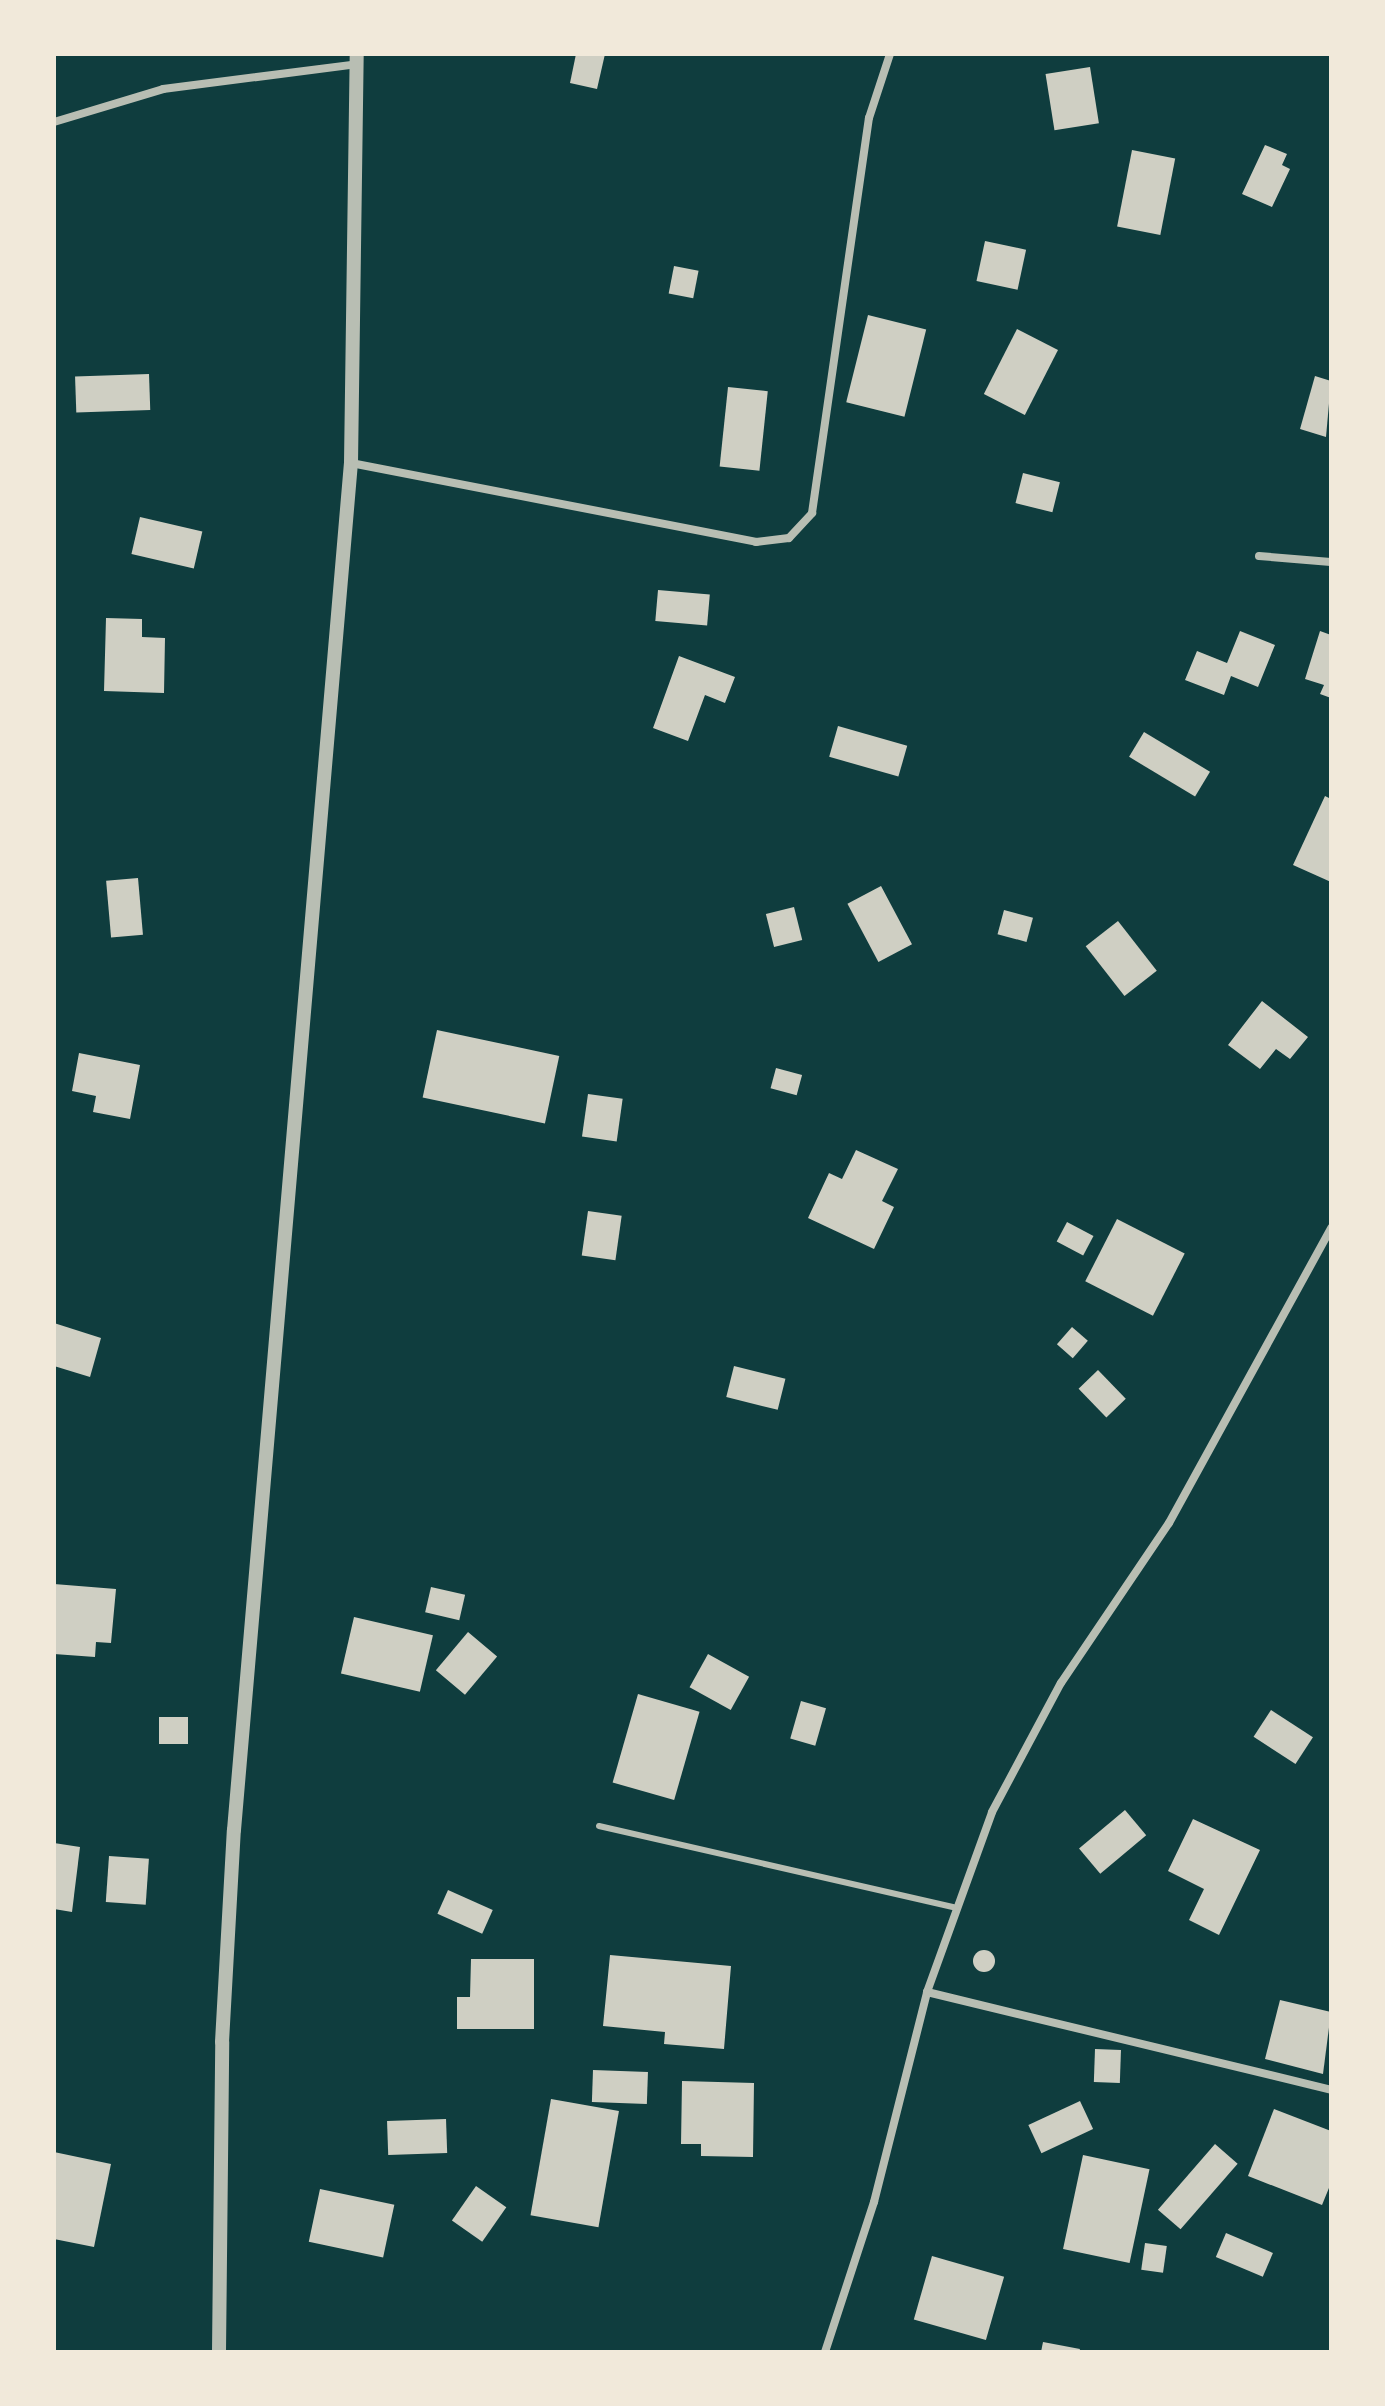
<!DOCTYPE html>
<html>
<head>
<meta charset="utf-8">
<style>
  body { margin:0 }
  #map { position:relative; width:1385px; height:2406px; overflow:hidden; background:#0f3d3e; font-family:"Public Sans",sans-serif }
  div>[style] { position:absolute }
  .building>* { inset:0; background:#cfcfc3; transform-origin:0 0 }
  .round { border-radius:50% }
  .service>* { height:6px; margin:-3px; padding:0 3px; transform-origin:3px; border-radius:3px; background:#b8beb3 }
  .minor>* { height:8px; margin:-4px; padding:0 4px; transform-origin:4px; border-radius:4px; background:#b8beb3 }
  .tertiary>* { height:14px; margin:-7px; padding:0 7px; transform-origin:7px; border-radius:7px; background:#b8beb3 }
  span { translate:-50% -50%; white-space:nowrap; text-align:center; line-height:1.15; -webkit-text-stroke:6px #f1e9da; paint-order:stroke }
  .frame { position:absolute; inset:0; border:56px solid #f1e9da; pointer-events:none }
</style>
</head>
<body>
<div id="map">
  <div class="building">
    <i style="clip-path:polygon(576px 54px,605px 54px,597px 89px,570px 83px)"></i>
    <i style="left:1090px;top:67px;width:57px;height:45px;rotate:81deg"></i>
    <i style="clip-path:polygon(1265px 145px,1287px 154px,1282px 165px,1290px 169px,1272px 207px,1242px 194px)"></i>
    <i style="left:1132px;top:150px;width:44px;height:78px;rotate:11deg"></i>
    <i style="left:985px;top:241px;width:42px;height:41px;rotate:12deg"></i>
    <i style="left:674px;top:266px;width:25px;height:28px;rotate:11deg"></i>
    <i style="left:868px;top:315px;width:60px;height:90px;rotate:14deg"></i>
    <i style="left:1017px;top:329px;width:46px;height:73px;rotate:27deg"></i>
    <i style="left:149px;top:374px;width:36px;height:74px;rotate:88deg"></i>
    <i style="clip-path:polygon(1315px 376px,1331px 381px,1326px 437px,1300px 429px)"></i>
    <i style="left:728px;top:387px;width:40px;height:80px;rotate:6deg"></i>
    <i style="left:1023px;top:473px;width:38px;height:31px;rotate:14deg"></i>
    <i style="left:140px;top:517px;width:64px;height:38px;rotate:13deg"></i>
    <i style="left:658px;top:590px;width:52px;height:31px;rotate:5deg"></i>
    <i style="clip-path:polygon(106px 618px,142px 619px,142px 637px,165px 638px,164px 693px,104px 691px)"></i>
    <i style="clip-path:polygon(1240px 631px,1275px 645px,1258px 687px,1231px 676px,1224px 695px,1185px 680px,1197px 651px,1227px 663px)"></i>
    <i style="clip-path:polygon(1320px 631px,1331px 635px,1331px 698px,1320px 694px,1324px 685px,1305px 679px)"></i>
    <i style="clip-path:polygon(679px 656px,735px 677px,725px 703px,705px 695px,688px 741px,653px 728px)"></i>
    <i style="left:838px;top:726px;width:72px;height:32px;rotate:16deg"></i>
    <i style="left:1144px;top:732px;width:77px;height:29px;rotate:31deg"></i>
    <i style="clip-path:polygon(1325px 796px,1331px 799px,1331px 882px,1293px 865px)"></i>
    <i style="left:138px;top:878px;width:57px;height:32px;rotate:85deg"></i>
    <i style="left:881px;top:886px;width:66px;height:38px;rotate:62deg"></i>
    <i style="left:794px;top:907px;width:34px;height:29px;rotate:76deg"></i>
    <i style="left:1004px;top:910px;width:30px;height:25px;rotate:15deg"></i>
    <i style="left:1118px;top:921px;width:63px;height:41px;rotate:52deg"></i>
    <i style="clip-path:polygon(1262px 1001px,1308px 1037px,1290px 1059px,1276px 1049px,1260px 1069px,1228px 1045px)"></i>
    <i style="left:437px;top:1030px;width:125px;height:69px;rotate:12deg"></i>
    <i style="clip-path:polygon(79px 1053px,140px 1065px,130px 1119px,93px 1112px,96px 1096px,72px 1091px)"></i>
    <i style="left:776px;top:1068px;width:27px;height:21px;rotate:15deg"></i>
    <i style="left:588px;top:1094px;width:35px;height:43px;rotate:8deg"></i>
    <i style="clip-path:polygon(856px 1150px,898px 1169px,882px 1201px,894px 1207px,874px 1249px,808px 1218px,829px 1173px,842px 1179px)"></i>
    <i style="left:588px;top:1211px;width:34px;height:45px;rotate:8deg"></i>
    <i style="left:1117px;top:1219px;width:76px;height:70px;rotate:27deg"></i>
    <i style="left:1067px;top:1222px;width:30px;height:22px;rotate:28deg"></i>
    <i style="clip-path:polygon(54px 1323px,101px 1338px,90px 1377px,54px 1366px)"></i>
    <i style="left:1072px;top:1327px;width:21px;height:23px;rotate:41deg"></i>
    <i style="left:734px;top:1366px;width:53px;height:32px;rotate:14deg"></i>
    <i style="left:1098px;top:1370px;width:40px;height:27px;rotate:46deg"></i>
    <i style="clip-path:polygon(54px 1584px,116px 1589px,111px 1643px,96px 1642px,95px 1657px,54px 1654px)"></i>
    <i style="left:431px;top:1587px;width:35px;height:26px;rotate:13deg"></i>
    <i style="left:354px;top:1617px;width:81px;height:58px;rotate:13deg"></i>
    <i style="left:468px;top:1632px;width:38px;height:50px;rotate:40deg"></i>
    <i style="left:708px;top:1654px;width:47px;height:38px;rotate:29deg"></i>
    <i style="left:638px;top:1694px;width:64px;height:92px;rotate:16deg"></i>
    <i style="left:801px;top:1701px;width:26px;height:39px;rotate:16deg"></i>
    <i style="left:1271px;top:1710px;width:50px;height:32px;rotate:33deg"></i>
    <i style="left:159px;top:1717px;width:29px;height:27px"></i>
    <i style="left:1125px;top:1810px;width:33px;height:60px;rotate:50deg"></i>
    <i style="clip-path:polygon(1193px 1819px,1260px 1850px,1219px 1935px,1189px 1920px,1204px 1889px,1168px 1871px)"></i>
    <i style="clip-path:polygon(54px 1843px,80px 1847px,72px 1912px,54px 1909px)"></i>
    <i style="left:109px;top:1856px;width:40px;height:46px;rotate:4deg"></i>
    <i style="left:448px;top:1890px;width:49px;height:26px;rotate:24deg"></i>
    <i class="round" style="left:973px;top:1950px;width:22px;height:22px"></i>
    <i style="clip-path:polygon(610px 1955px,731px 1966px,724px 2049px,664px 2044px,665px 2032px,603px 2026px)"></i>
    <i style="clip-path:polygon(471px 1959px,534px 1959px,534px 2029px,457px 2029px,457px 1997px,470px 1997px)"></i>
    <i style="clip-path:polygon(1280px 2000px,1331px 2012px,1323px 2074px,1265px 2059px)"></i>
    <i style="left:1095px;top:2049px;width:26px;height:33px;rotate:2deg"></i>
    <i style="left:593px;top:2070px;width:55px;height:32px;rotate:2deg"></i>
    <i style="clip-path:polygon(682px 2081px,754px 2083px,753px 2157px,701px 2156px,701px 2144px,681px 2144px)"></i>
    <i style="left:551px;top:2099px;width:69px;height:118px;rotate:10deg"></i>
    <i style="left:1080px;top:2101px;width:31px;height:57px;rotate:65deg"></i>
    <i style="clip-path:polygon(1274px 2109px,1331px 2131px,1331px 2183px,1322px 2205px,1248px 2176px)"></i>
    <i style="left:446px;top:2119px;width:34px;height:59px;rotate:88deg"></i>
    <i style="left:1215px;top:2144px;width:30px;height:87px;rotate:41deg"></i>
    <i style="clip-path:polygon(54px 2152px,111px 2164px,94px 2247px,54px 2239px)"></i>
    <i style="left:1083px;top:2155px;width:68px;height:96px;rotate:12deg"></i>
    <i style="left:476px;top:2186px;width:37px;height:42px;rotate:35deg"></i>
    <i style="left:320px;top:2189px;width:76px;height:54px;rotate:12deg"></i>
    <i style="left:1226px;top:2233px;width:51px;height:26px;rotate:23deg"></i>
    <i style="left:1145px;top:2243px;width:22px;height:27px;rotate:8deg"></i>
    <i style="left:932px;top:2256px;width:75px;height:66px;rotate:16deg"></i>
    <i style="clip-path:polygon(1043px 2342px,1080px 2349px,1079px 2352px,1041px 2352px)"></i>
  </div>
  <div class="service">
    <i style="left:599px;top:1826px;width:364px;rotate:12.9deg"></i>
  </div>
  <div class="minor">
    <i style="left:54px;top:122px;width:114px;rotate:-16.8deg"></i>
    <i style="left:163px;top:89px;width:196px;rotate:-7.3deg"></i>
    <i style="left:351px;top:463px;width:413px;rotate:11deg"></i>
    <i style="left:756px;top:542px;width:33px;rotate:-7deg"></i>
    <i style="left:789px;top:538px;width:34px;rotate:-47deg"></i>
    <i style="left:812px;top:513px;width:399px;rotate:-81.8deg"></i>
    <i style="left:869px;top:118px;width:67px;rotate:-71.8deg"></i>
    <i style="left:1259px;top:556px;width:72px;rotate:4.8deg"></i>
    <i style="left:927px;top:1992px;width:416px;rotate:13.6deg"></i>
    <i style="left:825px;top:2352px;width:158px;rotate:-71.9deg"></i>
    <i style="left:874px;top:2202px;width:217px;rotate:-75.8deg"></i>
    <i style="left:927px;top:1992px;width:191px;rotate:-70.1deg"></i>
    <i style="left:992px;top:1812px;width:146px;rotate:-61.9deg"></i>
    <i style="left:1061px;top:1683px;width:193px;rotate:-56deg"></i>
    <i style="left:1169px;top:1523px;width:337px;rotate:-61.2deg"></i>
  </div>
  <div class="tertiary">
    <i style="left:219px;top:2352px;width:310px;rotate:-89.4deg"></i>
    <i style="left:222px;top:2042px;width:212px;rotate:-86.8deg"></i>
    <i style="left:234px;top:1830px;width:1372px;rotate:-85.11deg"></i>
    <i style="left:351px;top:463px;width:409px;rotate:-89.2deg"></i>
  </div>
  <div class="frame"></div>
</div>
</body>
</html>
